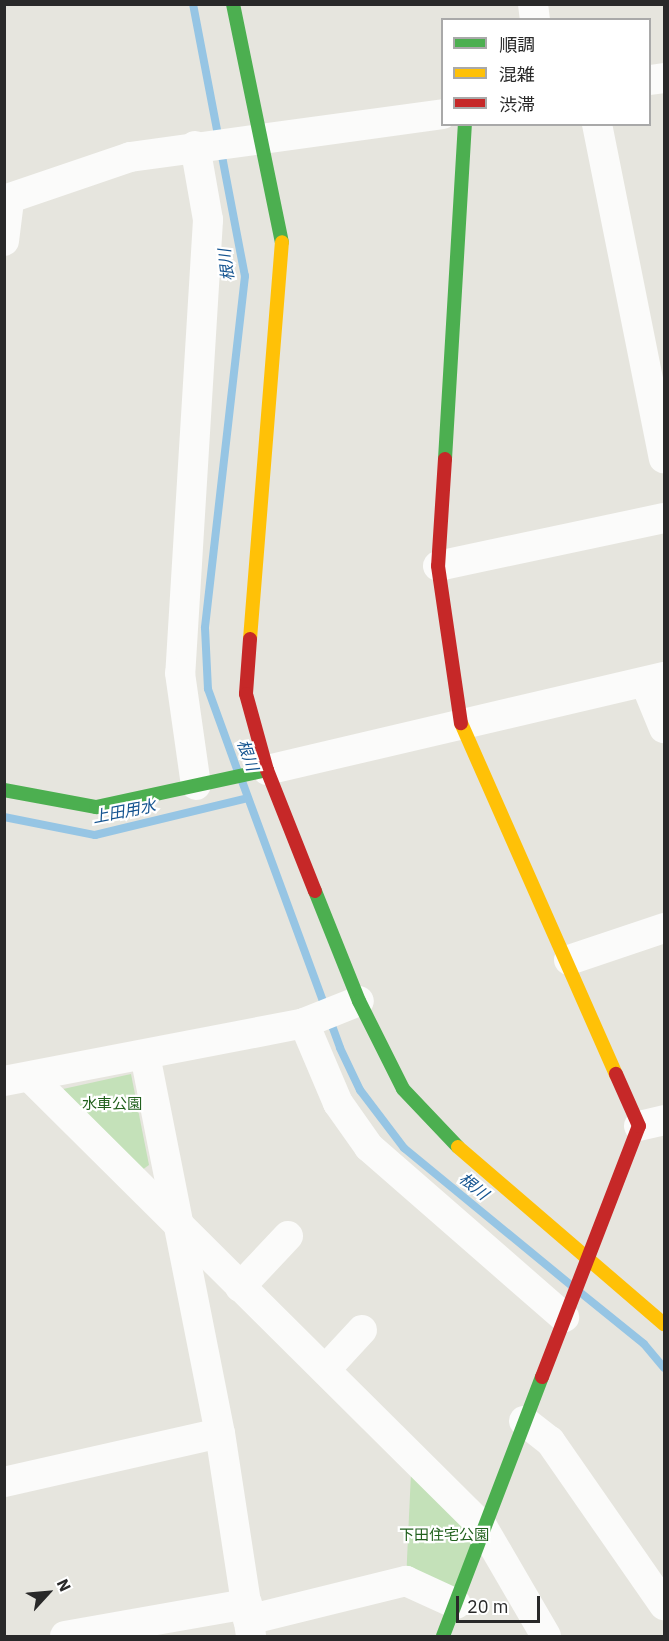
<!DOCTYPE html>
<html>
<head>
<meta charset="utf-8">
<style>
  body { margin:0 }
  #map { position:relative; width:669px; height:1641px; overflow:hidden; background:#e6e5de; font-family:"IBM Plex Sans","Noto Sans JP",sans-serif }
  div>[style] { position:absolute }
  .green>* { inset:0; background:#c4e1b9 }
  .stream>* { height:8px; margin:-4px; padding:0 4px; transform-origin:4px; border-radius:4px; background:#96c5e4 }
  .street>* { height:30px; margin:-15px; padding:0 15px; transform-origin:15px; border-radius:15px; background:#fbfbfa }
  .fast>* { height:14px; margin:-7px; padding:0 7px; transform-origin:7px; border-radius:7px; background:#4caf50 }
  .slow>* { height:14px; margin:-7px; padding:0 7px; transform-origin:7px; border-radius:7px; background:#ffc107 }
  .jam>* { height:14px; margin:-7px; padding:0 7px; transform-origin:7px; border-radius:7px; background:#c62828 }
  span { translate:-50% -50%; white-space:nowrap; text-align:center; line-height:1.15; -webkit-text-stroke:4.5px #fff; paint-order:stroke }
  .park-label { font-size:15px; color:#22611e }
  .water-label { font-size:16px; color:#155490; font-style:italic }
  .frame { position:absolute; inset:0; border:6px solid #292929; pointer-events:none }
  .legend { position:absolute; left:441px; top:18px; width:210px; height:108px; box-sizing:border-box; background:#fff; border:2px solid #a9a9a9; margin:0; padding:8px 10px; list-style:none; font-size:18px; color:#292929 }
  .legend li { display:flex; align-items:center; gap:12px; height:30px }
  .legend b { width:30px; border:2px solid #a9a9a9 }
  .north { position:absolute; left:18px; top:1563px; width:60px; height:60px; -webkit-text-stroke:4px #fff; paint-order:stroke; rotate:64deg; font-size:16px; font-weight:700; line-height:24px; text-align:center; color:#292929 }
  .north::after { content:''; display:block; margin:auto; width:21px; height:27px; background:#292929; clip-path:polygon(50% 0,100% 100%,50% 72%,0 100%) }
  .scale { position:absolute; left:456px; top:1596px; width:84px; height:27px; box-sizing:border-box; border:3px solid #292929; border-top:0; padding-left:8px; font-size:18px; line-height:21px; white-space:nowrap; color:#292929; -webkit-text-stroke:4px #fff; paint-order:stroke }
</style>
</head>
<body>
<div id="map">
  <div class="green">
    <i style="clip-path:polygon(131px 1074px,149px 1165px,142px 1170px,63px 1089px)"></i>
    <i style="clip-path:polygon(411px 1473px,482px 1526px,456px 1604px,406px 1581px)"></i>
  </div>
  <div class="stream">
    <i style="left:193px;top:4px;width:277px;rotate:79.2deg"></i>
    <i style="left:245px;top:276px;width:354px;rotate:96.5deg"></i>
    <i style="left:205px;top:628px;width:61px;rotate:87.2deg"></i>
    <i style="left:208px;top:689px;width:85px;rotate:70.1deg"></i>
    <i style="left:242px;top:781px;width:284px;rotate:69.8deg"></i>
    <i style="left:340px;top:1048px;width:47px;rotate:64.5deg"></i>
    <i style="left:360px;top:1090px;width:73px;rotate:52.8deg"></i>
    <i style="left:404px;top:1148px;width:216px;rotate:39.4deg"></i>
    <i style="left:4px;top:817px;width:93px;rotate:11.2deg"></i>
    <i style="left:95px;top:835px;width:157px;rotate:-13.6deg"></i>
    <i style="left:581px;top:1293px;width:81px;rotate:39deg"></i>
    <i style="left:644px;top:1344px;width:31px;rotate:50deg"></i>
  </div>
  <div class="street">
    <i style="left:533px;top:4px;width:16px;rotate:83deg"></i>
    <i style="left:650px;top:80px;width:14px;rotate:-8deg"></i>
    <i style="left:597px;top:124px;width:341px;rotate:78.7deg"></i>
    <i style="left:195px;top:146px;width:75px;rotate:80deg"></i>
    <i style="left:208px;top:220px;width:454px;rotate:93.5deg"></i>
    <i style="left:180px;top:673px;width:113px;rotate:81.9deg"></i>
    <i style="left:4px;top:200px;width:133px;rotate:-18.8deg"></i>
    <i style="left:130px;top:157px;width:315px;rotate:-7.8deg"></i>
    <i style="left:4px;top:241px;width:40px;rotate:-82.9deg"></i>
    <i style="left:438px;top:566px;width:231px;rotate:-12deg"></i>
    <i style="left:645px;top:682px;width:50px;rotate:67.6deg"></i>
    <i style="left:267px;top:770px;width:408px;rotate:-13.2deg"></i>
    <i style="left:569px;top:960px;width:100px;rotate:-18.6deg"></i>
    <i style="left:304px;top:1023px;width:87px;rotate:67deg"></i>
    <i style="left:338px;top:1103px;width:54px;rotate:54.8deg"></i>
    <i style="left:369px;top:1147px;width:259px;rotate:41.1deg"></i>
    <i style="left:145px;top:1055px;width:385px;rotate:78.8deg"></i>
    <i style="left:220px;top:1433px;width:205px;rotate:81.3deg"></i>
    <i style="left:32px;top:1079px;width:634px;rotate:44.81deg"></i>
    <i style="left:482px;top:1526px;width:127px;rotate:59.8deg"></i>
    <i style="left:4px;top:1081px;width:306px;rotate:-10.9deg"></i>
    <i style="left:304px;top:1023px;width:59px;rotate:-21.8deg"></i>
    <i style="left:639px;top:1126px;width:26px;rotate:-13deg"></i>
    <i style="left:240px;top:1287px;width:70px;rotate:-46.7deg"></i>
    <i style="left:326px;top:1369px;width:53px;rotate:-47.3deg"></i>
    <i style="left:524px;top:1421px;width:33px;rotate:38deg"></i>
    <i style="left:550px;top:1441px;width:200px;rotate:55.2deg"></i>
    <i style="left:4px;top:1482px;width:221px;rotate:-12.8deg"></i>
    <i style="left:248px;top:1620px;width:163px;rotate:-13.9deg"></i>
    <i style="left:406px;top:1581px;width:55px;rotate:24.7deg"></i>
    <i style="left:65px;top:1636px;width:185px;rotate:-10deg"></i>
  </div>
  <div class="fast">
    <i style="left:233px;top:4px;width:243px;rotate:78.4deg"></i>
    <i style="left:445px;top:459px;width:336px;rotate:-86.6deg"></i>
    <i style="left:4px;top:790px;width:94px;rotate:10.5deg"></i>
    <i style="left:96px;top:807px;width:175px;rotate:-12.2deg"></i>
    <i style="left:315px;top:891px;width:118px;rotate:68.2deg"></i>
    <i style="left:359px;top:1001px;width:98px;rotate:63.4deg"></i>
    <i style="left:403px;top:1089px;width:80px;rotate:46.5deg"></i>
    <i style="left:443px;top:1636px;width:277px;rotate:-69.1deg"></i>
  </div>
  <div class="slow">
    <i style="left:250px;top:639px;width:398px;rotate:-85.4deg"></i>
    <i style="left:461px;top:723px;width:384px;rotate:66.2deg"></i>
    <i style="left:458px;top:1147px;width:272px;rotate:40.7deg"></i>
  </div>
  <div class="jam">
    <i style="left:445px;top:459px;width:107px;rotate:93.7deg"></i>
    <i style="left:438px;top:566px;width:159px;rotate:81.7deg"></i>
    <i style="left:250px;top:639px;width:55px;rotate:94.2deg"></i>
    <i style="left:246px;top:694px;width:79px;rotate:74.6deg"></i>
    <i style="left:267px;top:770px;width:130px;rotate:68.4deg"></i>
    <i style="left:542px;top:1377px;width:269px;rotate:-68.9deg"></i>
    <i style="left:639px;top:1126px;width:57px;rotate:-113.9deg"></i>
  </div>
  <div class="park-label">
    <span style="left:112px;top:1104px">水車公園</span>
    <span style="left:444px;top:1535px">下田住宅公園</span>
  </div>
  <div class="water-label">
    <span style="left:226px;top:265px;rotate:-97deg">根川</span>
    <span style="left:248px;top:755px;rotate:70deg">根川</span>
    <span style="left:124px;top:811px;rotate:-11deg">上田用水</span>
    <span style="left:474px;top:1186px;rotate:39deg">根川</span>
  </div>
  <div class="frame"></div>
  <ul class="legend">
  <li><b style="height:8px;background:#4caf50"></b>順調</li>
  <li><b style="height:8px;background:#ffc107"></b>混雑</li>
  <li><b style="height:8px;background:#c62828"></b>渋滞</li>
  </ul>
  <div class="north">N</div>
  <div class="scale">20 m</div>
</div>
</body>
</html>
